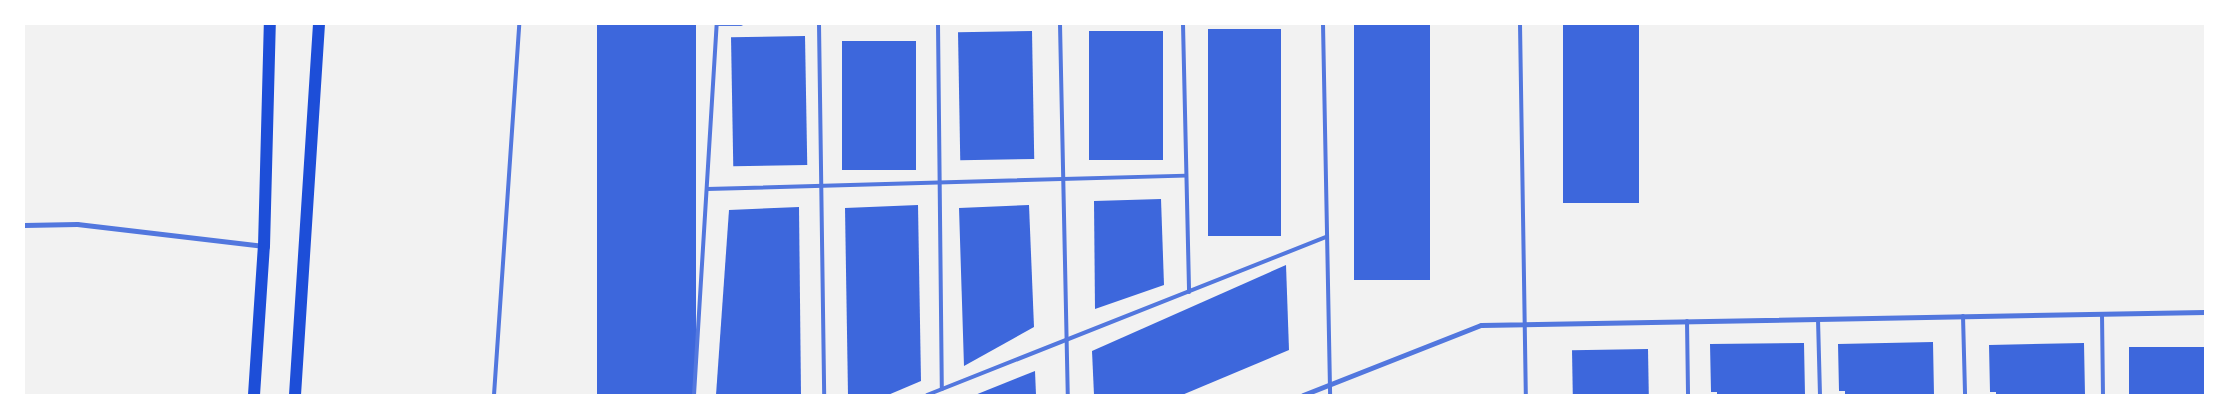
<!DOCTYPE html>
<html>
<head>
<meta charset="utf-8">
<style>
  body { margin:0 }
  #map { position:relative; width:2229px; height:419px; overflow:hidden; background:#f2f2f2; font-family:Overpass,sans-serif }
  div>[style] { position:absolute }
  .building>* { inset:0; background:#3d67dc; transform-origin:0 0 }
  .service>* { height:4px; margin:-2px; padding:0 2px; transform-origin:2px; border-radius:2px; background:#5277de }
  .minor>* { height:5px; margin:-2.5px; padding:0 2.5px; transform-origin:2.5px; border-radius:2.5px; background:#5277de }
  .primary>* { height:12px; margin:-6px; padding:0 6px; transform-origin:6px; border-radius:6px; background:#1d4ed8 }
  span { translate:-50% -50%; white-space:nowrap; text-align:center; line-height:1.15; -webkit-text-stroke:5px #fff; paint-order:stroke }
  .frame { position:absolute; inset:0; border:25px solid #fff; pointer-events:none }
</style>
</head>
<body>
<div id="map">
  <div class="building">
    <i style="left:597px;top:24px;width:99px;height:372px"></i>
    <i style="left:1354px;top:24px;width:76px;height:256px"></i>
    <i style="left:1563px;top:24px;width:76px;height:179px"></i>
    <i style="left:1281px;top:29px;width:207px;height:73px;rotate:90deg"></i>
    <i style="left:1032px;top:31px;width:128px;height:74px;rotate:89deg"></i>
    <i style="left:1089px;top:31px;width:74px;height:129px"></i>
    <i style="left:805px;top:36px;width:129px;height:74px;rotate:89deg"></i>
    <i style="left:842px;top:41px;width:74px;height:129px"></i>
    <i style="clip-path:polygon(1161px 199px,1164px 285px,1095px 309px,1094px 201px)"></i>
    <i style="clip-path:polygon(918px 205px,921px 381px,888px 395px,848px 395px,845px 208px)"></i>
    <i style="clip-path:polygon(1029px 205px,1034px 327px,964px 366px,959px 208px)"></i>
    <i style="clip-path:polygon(799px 207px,801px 395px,716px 395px,729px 210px)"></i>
    <i style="clip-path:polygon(1286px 265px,1289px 350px,1182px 395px,1094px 395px,1092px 351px)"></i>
    <i style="clip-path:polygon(1933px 342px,1934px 395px,1845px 395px,1845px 391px,1839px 391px,1838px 344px)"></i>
    <i style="clip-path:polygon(1804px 343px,1805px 395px,1717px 395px,1717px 392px,1711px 392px,1710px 344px)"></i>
    <i style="clip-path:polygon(2084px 343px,2085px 395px,1996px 395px,1996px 392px,1990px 392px,1989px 345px)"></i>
    <i style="left:2205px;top:347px;width:48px;height:76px;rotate:90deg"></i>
    <i style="left:1648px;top:349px;width:46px;height:76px;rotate:89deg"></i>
    <i style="clip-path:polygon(1035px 371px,1036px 395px,975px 395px)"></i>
  </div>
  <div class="service">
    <i style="left:717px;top:24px;width:24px"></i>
    <i style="left:819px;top:24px;width:371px;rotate:89.2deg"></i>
    <i style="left:938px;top:24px;width:365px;rotate:89.4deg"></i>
    <i style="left:1060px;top:24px;width:371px;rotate:88.8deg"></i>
    <i style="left:1183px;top:24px;width:268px;rotate:88.7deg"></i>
    <i style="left:1323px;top:24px;width:371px;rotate:88.9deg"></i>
    <i style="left:1520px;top:24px;width:371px;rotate:89.1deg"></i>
    <i style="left:707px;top:189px;width:479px;rotate:-1.6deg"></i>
    <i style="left:2102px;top:314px;width:81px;rotate:89.3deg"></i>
    <i style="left:1963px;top:316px;width:79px;rotate:88.5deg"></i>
    <i style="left:1818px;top:319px;width:76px;rotate:88.5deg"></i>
    <i style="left:1687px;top:321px;width:74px;rotate:89.2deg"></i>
    <i style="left:494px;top:395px;width:372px;rotate:-86.1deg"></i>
    <i style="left:694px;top:395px;width:372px;rotate:-86.5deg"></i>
    <i style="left:927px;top:395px;width:430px;rotate:-21.6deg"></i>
  </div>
  <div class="minor">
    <i style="left:24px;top:225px;width:53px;rotate:-1.1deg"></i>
    <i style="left:77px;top:224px;width:188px;rotate:6.7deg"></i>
    <i style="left:1303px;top:395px;width:191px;rotate:-21.5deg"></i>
    <i style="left:1481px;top:325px;width:724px;rotate:-1.03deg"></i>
  </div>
  <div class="primary">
    <i style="left:254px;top:395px;width:149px;rotate:-86.2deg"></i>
    <i style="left:264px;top:246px;width:222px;rotate:-88.5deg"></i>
    <i style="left:295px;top:395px;width:372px;rotate:-86.3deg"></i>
  </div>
  <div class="frame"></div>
</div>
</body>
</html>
